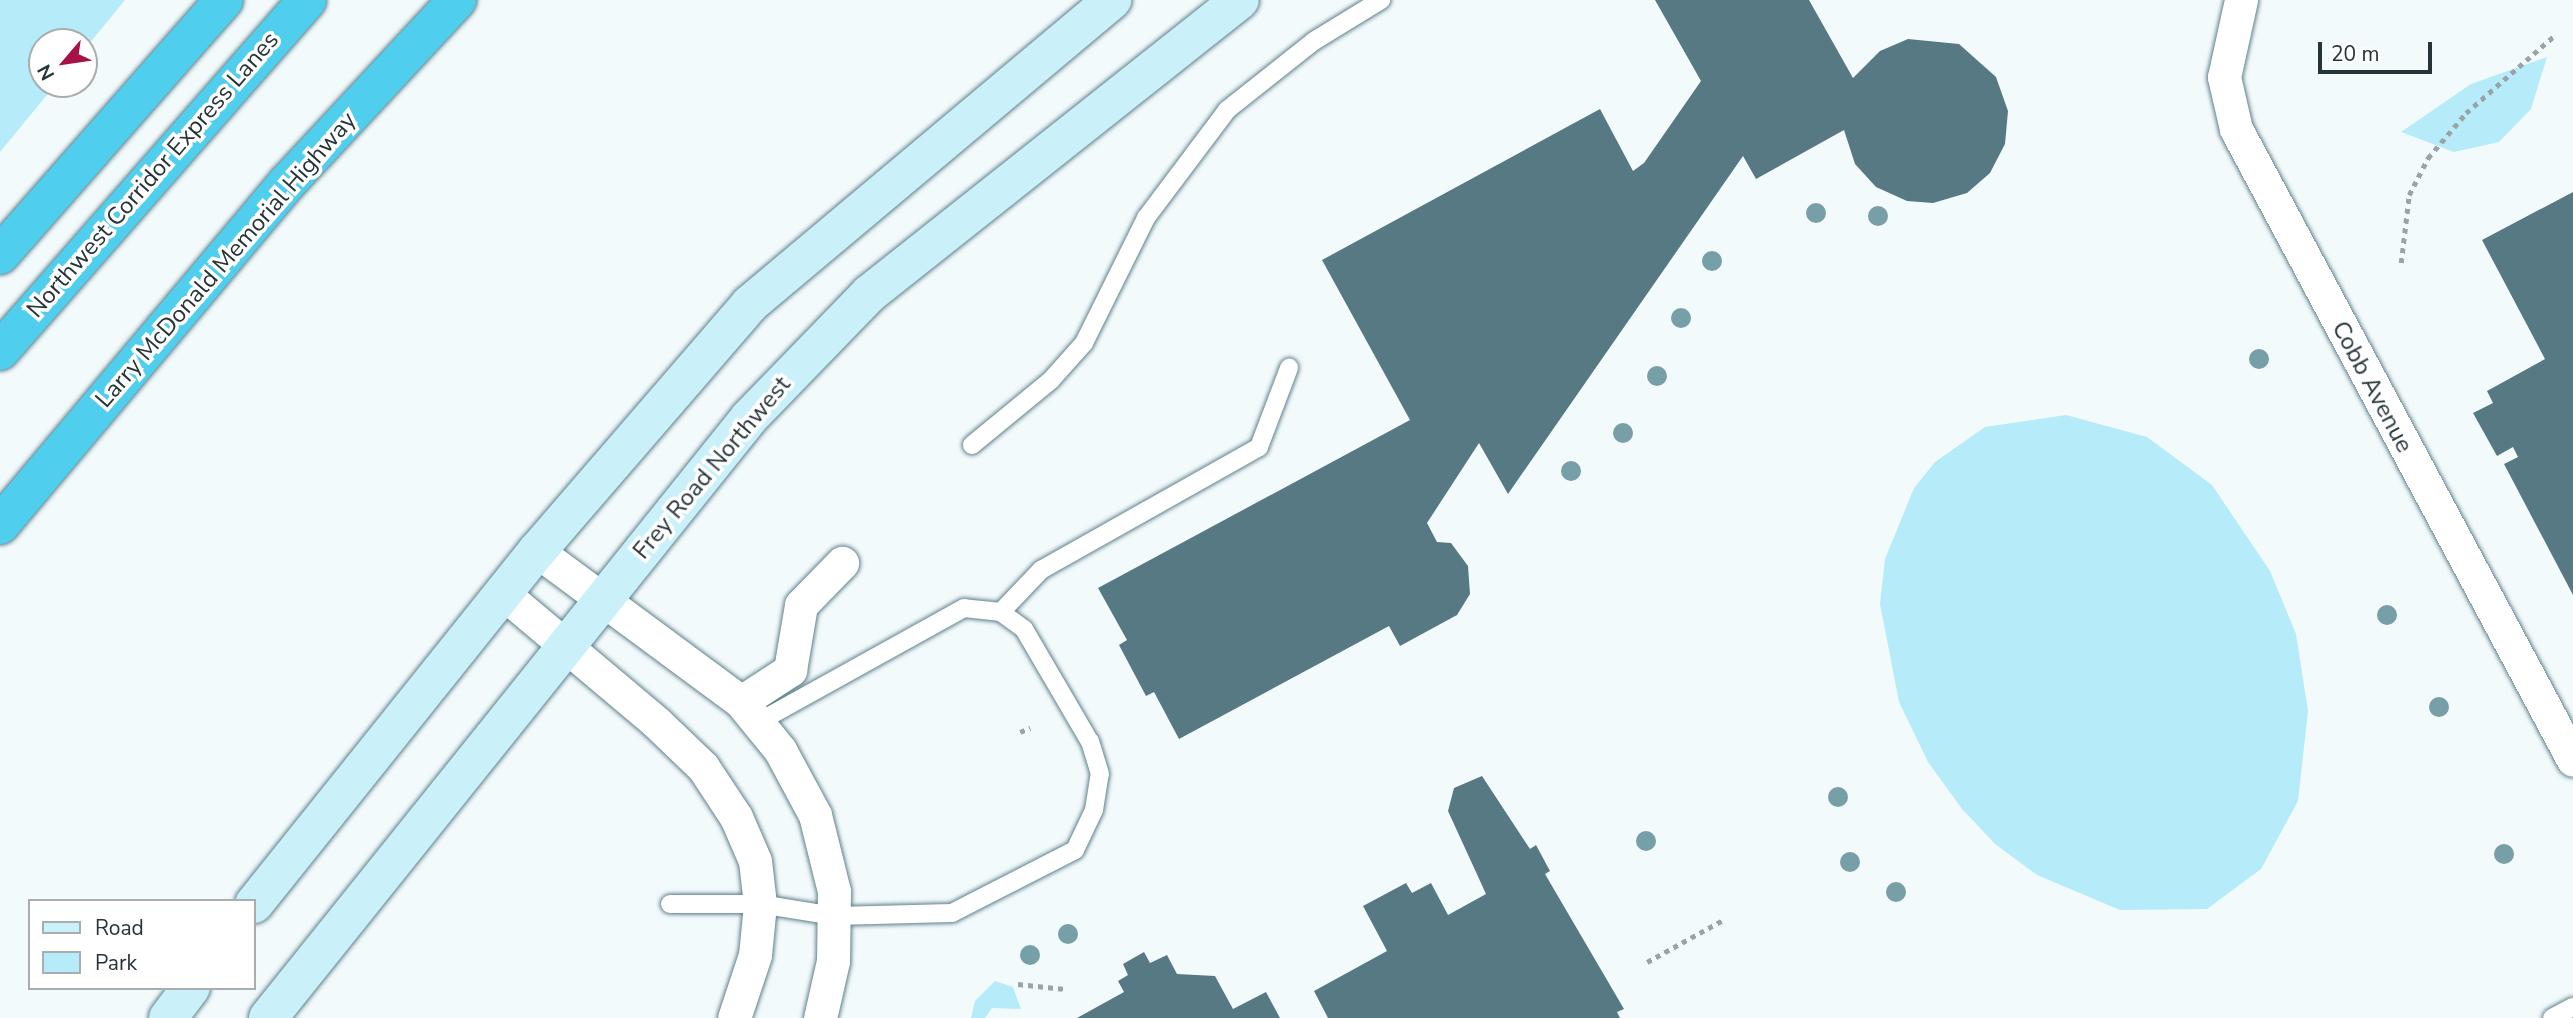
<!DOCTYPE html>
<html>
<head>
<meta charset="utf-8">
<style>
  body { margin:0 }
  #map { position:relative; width:2573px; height:1018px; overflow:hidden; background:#f3fafc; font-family:"Nunito Sans",sans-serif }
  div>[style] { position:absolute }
  .green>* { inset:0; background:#b6ebfa }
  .building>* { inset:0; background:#577983 }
  .path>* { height:4.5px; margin-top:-2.25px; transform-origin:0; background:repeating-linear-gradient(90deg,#99a4a6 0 5px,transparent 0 10px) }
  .roads { filter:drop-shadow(0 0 2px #5f818b) drop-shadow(0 0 2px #5f818b) }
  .service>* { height:18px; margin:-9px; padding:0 9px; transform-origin:9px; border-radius:9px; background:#fff }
  .minor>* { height:33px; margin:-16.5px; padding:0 16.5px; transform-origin:16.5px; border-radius:16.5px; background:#fff }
  .secondary>* { height:38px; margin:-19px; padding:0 19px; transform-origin:19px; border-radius:19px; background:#caf0fa }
  .motorway>* { height:38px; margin:-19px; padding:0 19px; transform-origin:19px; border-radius:19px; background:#4fceee }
  .trees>* { width:20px; height:20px; margin:-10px; border-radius:50%; background:#779fa8 }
  span { translate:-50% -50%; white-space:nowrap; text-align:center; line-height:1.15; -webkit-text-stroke:7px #fff; paint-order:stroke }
  .street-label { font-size:24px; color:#253438 }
  .legend { position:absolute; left:28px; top:899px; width:228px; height:91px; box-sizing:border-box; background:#fff; border:2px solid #a8aeaf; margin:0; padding:9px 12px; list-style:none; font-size:21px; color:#253438 }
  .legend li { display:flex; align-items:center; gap:14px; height:35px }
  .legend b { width:35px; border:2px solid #a8aeaf }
  .north { position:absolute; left:28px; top:28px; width:70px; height:70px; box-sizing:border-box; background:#fff; border:2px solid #a8aeaf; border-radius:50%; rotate:241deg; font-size:19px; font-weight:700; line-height:28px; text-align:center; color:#253438 }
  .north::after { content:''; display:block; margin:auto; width:24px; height:32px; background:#a71148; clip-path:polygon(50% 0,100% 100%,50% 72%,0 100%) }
  .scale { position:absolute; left:2318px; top:42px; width:114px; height:32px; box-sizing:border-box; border:4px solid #253438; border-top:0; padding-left:9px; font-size:21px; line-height:24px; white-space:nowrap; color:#253438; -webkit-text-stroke:5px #fff; paint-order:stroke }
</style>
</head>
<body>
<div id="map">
  <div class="green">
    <i style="clip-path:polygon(0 0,125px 0,84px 50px,84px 42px,42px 42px,42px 84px,56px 84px,0 152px)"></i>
    <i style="clip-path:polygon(2547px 57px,2531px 109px,2499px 142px,2454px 152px,2401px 132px,2471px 84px)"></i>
    <i style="clip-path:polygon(2066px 415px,2147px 437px,2212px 485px,2270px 571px,2296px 634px,2308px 711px,2298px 801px,2261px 869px,2207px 909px,2120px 910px,2037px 875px,1995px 844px,1962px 809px,1928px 762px,1899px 702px,1880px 604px,1885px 559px,1914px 488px,1935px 462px,1985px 427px)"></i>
    <i style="clip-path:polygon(995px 981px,1013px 987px,1021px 1009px,992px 1008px,985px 1018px,971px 1018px,975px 1001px)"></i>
  </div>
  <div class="building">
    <i style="clip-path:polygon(1655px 0,1809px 0,1853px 78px,1880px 51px,1908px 39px,1959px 44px,1996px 77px,2008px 111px,2005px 144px,1990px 173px,1967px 193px,1933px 203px,1907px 201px,1876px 187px,1855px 164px,1844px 130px,1756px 179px,1743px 156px,1508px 494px,1479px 443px,1427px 523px,1437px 542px,1451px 543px,1468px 566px,1470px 594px,1457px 615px,1400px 646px,1389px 626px,1179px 739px,1154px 692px,1146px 696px,1119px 645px,1127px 640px,1098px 588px,1410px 420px,1322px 260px,1600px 109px,1633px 171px,1644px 163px,1701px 81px)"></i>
    <i style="clip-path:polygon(2573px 192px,2573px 595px,2504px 464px,2518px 457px,2513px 447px,2497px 456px,2473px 413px,2493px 403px,2487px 391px,2545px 359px,2482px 240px)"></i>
    <i style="clip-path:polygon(1482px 776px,1530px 849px,1536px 845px,1550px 871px,1545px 874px,1624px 1009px,1617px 1012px,1620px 1018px,1328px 1018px,1314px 991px,1387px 951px,1363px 906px,1406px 883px,1412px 893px,1431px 883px,1448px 915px,1486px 894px,1448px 811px,1454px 788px)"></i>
    <i style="clip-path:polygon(1144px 952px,1150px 963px,1167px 955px,1177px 974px,1215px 976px,1233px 1009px,1266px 992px,1280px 1018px,1077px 1018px,1124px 992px,1118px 981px,1128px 975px,1123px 964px)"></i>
  </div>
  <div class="path">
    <i style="left:2401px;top:263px;width:68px;rotate:-83.3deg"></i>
    <i style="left:2409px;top:195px;width:42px;rotate:-62.8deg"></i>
    <i style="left:2428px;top:158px;width:59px;rotate:-49.8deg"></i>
    <i style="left:2466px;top:113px;width:117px;rotate:-41.2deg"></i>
    <i style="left:1020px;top:732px;width:11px;rotate:-22deg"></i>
    <i style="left:1647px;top:962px;width:87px;rotate:-28.9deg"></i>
    <i style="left:1018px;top:984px;width:47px;rotate:6.1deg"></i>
  </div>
  <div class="roads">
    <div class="service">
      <i style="left:972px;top:445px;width:102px;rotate:-39.4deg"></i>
      <i style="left:1051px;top:380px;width:50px;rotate:-48.3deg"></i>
      <i style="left:1084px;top:343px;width:140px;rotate:-63.6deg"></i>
      <i style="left:1146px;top:218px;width:135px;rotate:-53.1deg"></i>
      <i style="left:1227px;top:110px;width:111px;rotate:-38.4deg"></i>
      <i style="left:1314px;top:41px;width:79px;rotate:-31.5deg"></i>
      <i style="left:1001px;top:612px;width:58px;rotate:-46.4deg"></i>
      <i style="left:1041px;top:570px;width:250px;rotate:-29.4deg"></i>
      <i style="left:1259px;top:447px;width:85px;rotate:-69.2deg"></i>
      <i style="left:670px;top:904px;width:90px"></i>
      <i style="left:760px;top:904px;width:76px;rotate:9.1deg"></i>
      <i style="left:835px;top:916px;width:117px;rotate:-1.5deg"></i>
      <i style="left:952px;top:913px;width:138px;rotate:-27.1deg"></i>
      <i style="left:1075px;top:850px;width:44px;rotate:-64.6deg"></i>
      <i style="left:1094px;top:810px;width:36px;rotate:-81deg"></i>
      <i style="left:1100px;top:774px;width:34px;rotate:-107deg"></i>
      <i style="left:1090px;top:742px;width:131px;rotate:-120.3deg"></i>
      <i style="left:1024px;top:629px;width:29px;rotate:-144deg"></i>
      <i style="left:1001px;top:612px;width:37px;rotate:-174deg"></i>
      <i style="left:964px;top:608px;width:235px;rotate:151deg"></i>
      <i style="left:2552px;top:1018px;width:24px;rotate:-28deg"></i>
    </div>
    <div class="minor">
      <i style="left:2241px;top:0;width:79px;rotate:102.4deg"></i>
      <i style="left:2224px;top:77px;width:53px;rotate:77deg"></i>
      <i style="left:2236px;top:129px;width:715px;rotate:61.89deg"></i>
      <i style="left:537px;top:551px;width:254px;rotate:36.5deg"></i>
      <i style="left:741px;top:702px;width:62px;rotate:50.9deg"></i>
      <i style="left:780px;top:750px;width:74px;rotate:61.7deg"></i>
      <i style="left:815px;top:815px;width:78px;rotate:76deg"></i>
      <i style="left:834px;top:891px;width:70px;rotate:90.8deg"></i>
      <i style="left:833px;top:961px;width:58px;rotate:102.8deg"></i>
      <i style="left:504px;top:594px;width:199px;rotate:40.1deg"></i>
      <i style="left:656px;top:722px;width:65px;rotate:43.8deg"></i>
      <i style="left:703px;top:767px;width:60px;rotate:56.6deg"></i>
      <i style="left:736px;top:817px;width:48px;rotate:66.6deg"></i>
      <i style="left:755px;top:861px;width:43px;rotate:83.4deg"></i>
      <i style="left:760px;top:904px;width:51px;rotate:95.6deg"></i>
      <i style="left:755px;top:955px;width:66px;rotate:108.4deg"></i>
      <i style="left:741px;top:702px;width:59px;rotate:-33.1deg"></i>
      <i style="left:790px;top:670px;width:66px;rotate:-80.4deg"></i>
      <i style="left:801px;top:605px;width:59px;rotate:-45.7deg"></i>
    </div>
    <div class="secondary">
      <i style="left:254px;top:904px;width:452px;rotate:-51.3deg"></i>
      <i style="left:537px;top:551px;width:326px;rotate:-49.2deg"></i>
      <i style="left:750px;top:304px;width:473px;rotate:-40deg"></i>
      <i style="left:168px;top:1018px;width:38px;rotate:-53deg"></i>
      <i style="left:268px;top:1018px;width:769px;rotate:-51.28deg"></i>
      <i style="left:749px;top:418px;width:173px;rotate:-45.9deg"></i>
      <i style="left:869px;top:294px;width:473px;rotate:-38.4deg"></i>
    </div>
    <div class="motorway">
      <i style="left:0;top:255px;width:339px;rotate:-48.7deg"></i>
      <i style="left:0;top:351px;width:466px;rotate:-48.8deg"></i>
      <i style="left:0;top:525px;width:449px;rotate:-50deg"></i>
      <i style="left:289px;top:181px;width:247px;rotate:-47.1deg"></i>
    </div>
  </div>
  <div class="trees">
    <i style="left:1816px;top:213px"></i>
    <i style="left:1878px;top:216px"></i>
    <i style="left:1712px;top:261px"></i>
    <i style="left:1681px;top:318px"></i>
    <i style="left:2259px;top:359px"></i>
    <i style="left:1657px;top:376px"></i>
    <i style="left:1623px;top:433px"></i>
    <i style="left:1571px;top:471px"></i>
    <i style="left:2387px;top:615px"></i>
    <i style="left:2439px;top:707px"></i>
    <i style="left:1838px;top:797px"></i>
    <i style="left:1646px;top:841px"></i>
    <i style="left:2504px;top:854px"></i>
    <i style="left:1850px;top:862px"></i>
    <i style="left:1896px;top:892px"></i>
    <i style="left:1068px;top:934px"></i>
    <i style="left:1030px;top:955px"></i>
  </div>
  <div class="street-label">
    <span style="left:153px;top:175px;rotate:-49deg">Northwest Corridor Express Lanes</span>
    <span style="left:226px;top:260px;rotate:-49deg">Larry McDonald Memorial Highway</span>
    <span style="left:2372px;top:387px;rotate:62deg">Cobb Avenue</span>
    <span style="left:712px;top:468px;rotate:-50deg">Frey Road Northwest</span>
  </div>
  <ul class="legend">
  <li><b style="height:9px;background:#caf0fa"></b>Road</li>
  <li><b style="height:19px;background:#b6ebfa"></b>Park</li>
  </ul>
  <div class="north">N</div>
  <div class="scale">20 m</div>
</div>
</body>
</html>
